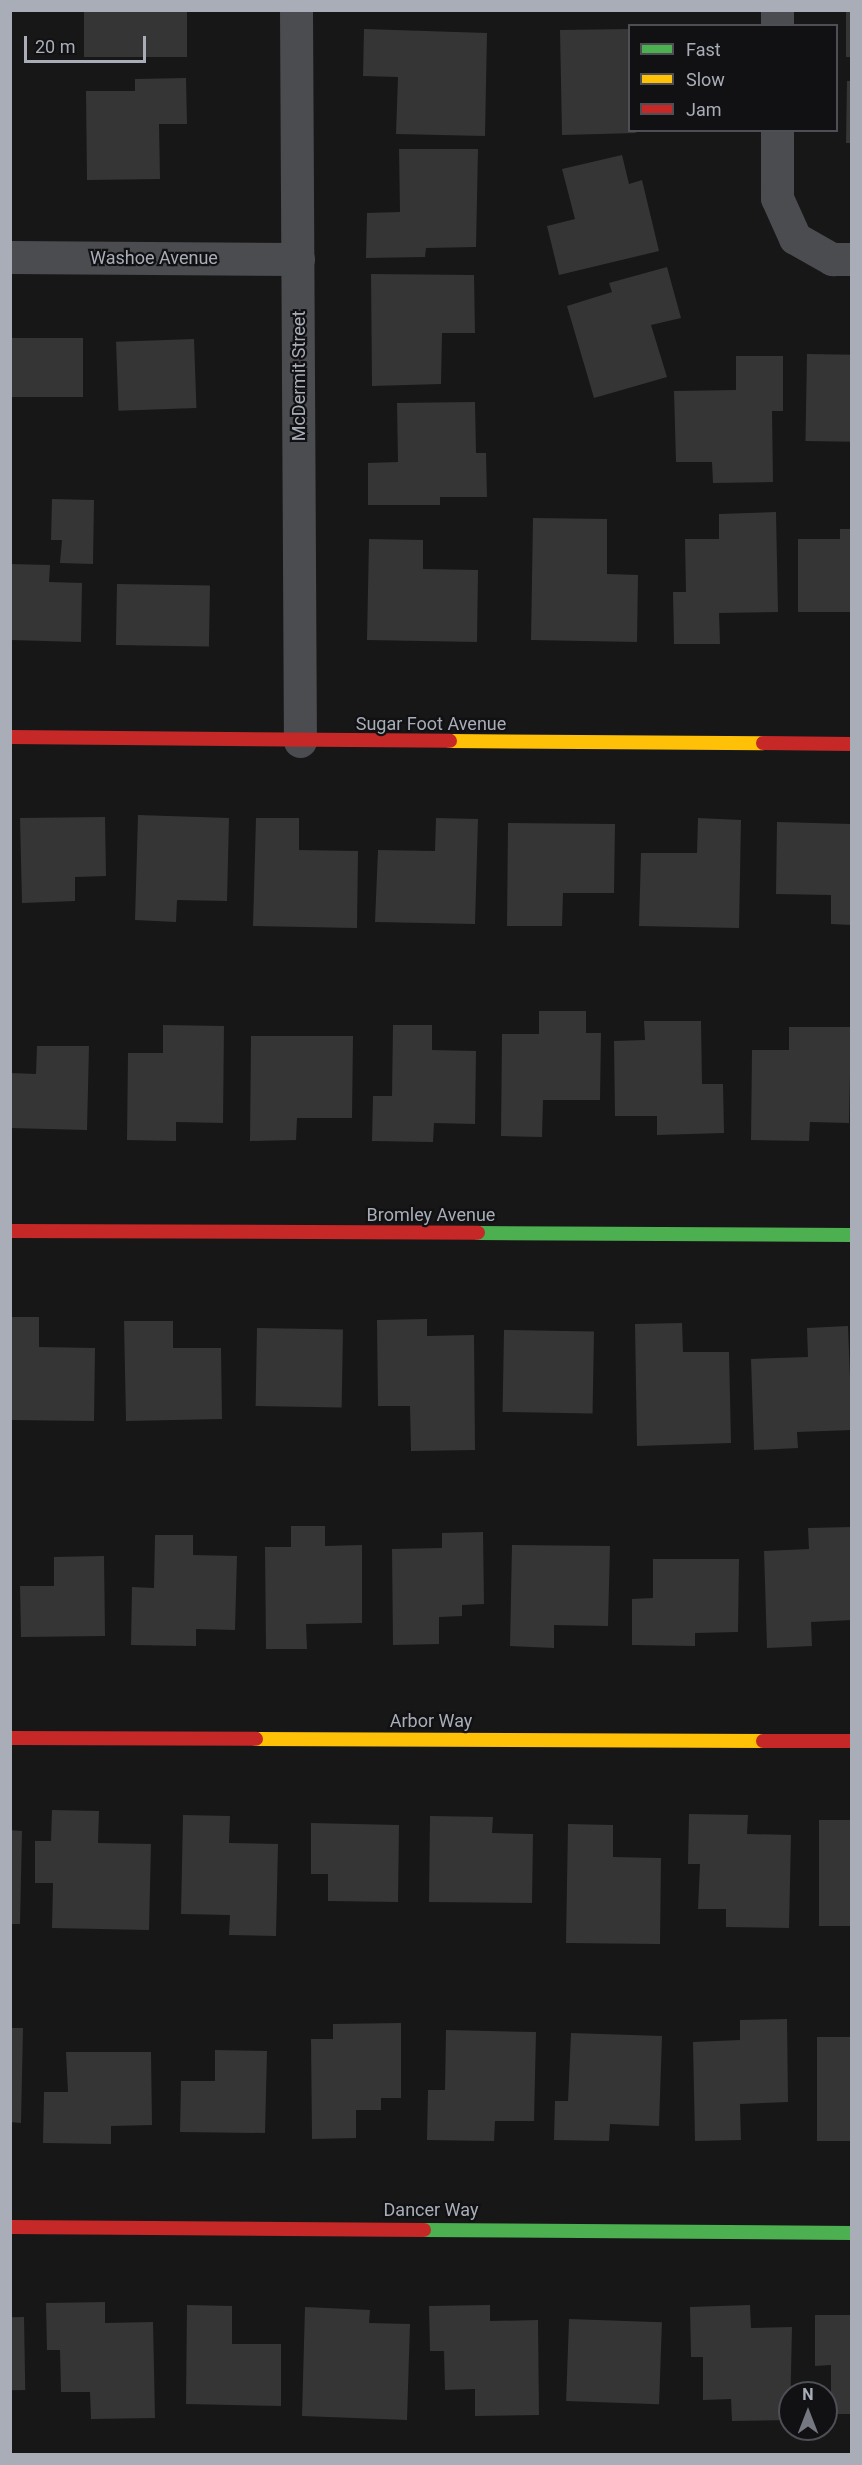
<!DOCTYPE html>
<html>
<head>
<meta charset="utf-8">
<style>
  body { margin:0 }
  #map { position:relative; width:862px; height:2465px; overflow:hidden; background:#171717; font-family:Roboto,sans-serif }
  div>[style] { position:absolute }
  .building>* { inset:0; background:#353536; transform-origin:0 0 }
  .street>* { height:33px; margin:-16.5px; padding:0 16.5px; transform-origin:16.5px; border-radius:16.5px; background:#4b4c50 }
  .fast>* { height:14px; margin:-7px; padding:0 7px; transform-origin:7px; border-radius:7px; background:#4caf50 }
  .slow>* { height:14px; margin:-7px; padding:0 7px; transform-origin:7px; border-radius:7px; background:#ffc107 }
  .jam>* { height:14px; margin:-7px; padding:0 7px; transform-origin:7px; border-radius:7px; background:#c62828 }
  span { translate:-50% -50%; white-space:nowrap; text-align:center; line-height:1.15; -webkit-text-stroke:4.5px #111113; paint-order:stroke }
  .street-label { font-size:18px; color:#a8adb8 }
  .frame { position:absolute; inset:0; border:12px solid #a8adb8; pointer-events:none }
  .legend { position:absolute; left:628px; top:24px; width:210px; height:108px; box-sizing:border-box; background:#111113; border:2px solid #4d4f55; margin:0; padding:8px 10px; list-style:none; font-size:18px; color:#a8adb8 }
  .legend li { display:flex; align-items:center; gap:12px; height:30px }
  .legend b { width:30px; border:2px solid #4d4f55 }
  .north { position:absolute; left:778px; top:2381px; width:60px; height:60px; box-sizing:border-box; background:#111113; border:2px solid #4d4f55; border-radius:50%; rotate:0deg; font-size:16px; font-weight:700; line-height:24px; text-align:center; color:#a8adb8 }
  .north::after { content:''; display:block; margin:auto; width:21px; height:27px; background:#757880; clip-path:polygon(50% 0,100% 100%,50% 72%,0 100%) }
  .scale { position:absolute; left:24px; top:36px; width:122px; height:27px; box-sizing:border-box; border:3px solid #a8adb8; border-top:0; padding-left:8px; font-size:18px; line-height:21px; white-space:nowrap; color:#a8adb8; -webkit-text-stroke:4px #111113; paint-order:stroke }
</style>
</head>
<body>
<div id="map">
  <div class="building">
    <i style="left:84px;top:10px;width:103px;height:47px"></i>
    <i style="left:846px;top:11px;width:6px;height:46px"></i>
    <i style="clip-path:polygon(364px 29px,487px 33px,485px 136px,396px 134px,398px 77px,363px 76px)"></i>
    <i style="clip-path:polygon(630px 29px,630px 130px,637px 133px,562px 135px,560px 30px)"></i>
    <i style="clip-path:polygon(186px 78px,187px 124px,159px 124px,160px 179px,87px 180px,86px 91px,135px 91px,135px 79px)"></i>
    <i style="clip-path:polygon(847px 81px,852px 81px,852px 143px,846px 143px)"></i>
    <i style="clip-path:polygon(399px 149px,478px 149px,476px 247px,426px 248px,425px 257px,366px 258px,367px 213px,400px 212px)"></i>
    <i style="clip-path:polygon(622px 155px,629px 184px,642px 180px,659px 251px,559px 275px,547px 226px,575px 219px,562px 169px)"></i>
    <i style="clip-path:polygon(667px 267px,681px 318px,651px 325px,667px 377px,594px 398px,567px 306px,612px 292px,609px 283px)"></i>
    <i style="clip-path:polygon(371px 274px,474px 275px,475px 333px,442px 333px,441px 384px,372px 386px)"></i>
    <i style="left:83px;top:338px;width:59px;height:73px;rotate:90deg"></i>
    <i style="left:194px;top:339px;width:69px;height:78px;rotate:88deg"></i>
    <i style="left:807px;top:354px;width:45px;height:87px;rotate:1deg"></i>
    <i style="clip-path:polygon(736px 356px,783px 356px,783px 411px,772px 411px,773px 482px,713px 483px,712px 462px,676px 462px,674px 391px,736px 390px)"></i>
    <i style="clip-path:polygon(475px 402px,476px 453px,486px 453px,487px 497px,440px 497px,440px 505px,368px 505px,368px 463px,398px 462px,397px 403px)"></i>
    <i style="clip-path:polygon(52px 499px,94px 500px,93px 564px,60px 563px,62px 540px,51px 540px)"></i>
    <i style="clip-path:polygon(776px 512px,778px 612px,719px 613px,720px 644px,674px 644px,673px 592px,686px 592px,685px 539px,719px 539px,719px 514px)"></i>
    <i style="clip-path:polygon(533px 518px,607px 519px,607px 574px,638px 575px,637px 642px,531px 640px)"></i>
    <i style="clip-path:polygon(840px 529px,852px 529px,852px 612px,798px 612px,798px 539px,840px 539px)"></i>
    <i style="clip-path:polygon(369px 539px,423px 540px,423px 569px,478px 570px,477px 642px,367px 640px)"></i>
    <i style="clip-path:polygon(10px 564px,50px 565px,49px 582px,82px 583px,81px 642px,10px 640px)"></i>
    <i style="left:117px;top:584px;width:93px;height:61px;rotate:1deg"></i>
    <i style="clip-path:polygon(138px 815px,229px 818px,227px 901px,177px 900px,176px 922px,135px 920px)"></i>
    <i style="clip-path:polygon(105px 817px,106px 876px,75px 877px,75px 901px,22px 903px,20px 818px)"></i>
    <i style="clip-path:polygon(256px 818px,299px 818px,299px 850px,358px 851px,357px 928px,253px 926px)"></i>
    <i style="clip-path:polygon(436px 818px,478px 819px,475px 924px,375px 922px,378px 850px,435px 851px)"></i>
    <i style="clip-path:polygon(698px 818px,741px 820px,739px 928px,639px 926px,641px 853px,697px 853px)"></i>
    <i style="clip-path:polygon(777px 822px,852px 824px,852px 925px,831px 924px,831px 895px,776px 894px)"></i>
    <i style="clip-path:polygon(508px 823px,615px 824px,614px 893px,563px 893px,562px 926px,507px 926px)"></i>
    <i style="clip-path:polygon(539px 1011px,586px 1011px,586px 1033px,601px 1033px,600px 1100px,543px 1100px,542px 1137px,501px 1136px,502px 1034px,539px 1034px)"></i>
    <i style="clip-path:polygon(644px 1021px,701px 1021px,702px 1084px,723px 1084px,724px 1133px,657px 1135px,657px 1116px,615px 1116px,614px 1041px,645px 1040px)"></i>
    <i style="clip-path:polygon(163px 1025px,224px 1026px,223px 1123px,176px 1122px,176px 1141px,127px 1140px,128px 1053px,163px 1053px)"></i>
    <i style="clip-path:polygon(393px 1025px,432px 1025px,432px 1050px,476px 1051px,475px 1124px,434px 1123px,433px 1142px,372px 1141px,373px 1096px,392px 1096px)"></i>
    <i style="clip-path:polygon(789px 1027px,851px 1027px,849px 1123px,810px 1122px,809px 1141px,751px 1140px,752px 1050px,789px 1050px)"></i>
    <i style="clip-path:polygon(251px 1036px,353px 1036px,352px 1118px,297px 1118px,296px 1140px,250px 1141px)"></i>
    <i style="clip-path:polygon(37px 1046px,89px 1046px,87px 1130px,10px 1128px,10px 1073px,36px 1074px)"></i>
    <i style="clip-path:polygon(10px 1317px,39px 1317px,39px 1347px,95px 1348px,94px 1421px,10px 1420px)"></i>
    <i style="clip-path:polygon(427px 1319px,427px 1336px,474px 1335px,475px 1450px,411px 1451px,410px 1406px,378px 1406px,377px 1320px)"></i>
    <i style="clip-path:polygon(124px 1321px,173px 1321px,173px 1348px,221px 1348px,222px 1419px,126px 1421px)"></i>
    <i style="clip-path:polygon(682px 1323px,683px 1352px,729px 1352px,731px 1443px,637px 1446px,635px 1324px)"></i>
    <i style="clip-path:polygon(848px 1326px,852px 1430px,797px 1432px,798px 1448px,754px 1450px,751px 1359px,808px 1357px,807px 1328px)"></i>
    <i style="left:257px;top:1328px;width:86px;height:78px;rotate:1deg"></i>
    <i style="left:504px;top:1330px;width:90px;height:82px;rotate:1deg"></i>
    <i style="clip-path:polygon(291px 1526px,325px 1526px,325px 1546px,362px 1545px,362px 1623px,306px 1624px,307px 1649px,266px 1649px,265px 1547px,291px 1547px)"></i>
    <i style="clip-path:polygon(852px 1527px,852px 1620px,811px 1622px,812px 1646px,767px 1648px,764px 1551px,809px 1549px,808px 1528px)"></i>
    <i style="clip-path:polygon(483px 1532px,484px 1604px,462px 1605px,462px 1616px,439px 1617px,439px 1644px,393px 1645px,392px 1549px,442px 1548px,442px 1533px)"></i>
    <i style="clip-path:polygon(155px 1535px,193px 1535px,193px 1555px,237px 1556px,235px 1630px,196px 1629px,196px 1646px,131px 1645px,132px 1587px,154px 1588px)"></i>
    <i style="clip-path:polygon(512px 1545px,610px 1546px,608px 1626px,554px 1625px,554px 1648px,510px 1646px)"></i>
    <i style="clip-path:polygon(104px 1556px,105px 1636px,21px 1637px,20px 1586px,54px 1586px,54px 1557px)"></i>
    <i style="clip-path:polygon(653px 1559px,739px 1559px,738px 1632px,695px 1633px,695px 1646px,632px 1645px,632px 1599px,653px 1598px)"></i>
    <i style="clip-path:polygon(52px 1810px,99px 1811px,98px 1843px,151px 1844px,149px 1930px,52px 1928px,53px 1883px,35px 1883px,35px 1841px,51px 1841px)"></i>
    <i style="clip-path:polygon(689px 1814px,748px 1815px,747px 1834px,791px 1835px,789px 1928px,726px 1927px,726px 1909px,698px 1909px,700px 1864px,688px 1864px)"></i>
    <i style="clip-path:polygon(183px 1815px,230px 1816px,229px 1843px,278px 1844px,276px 1936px,229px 1935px,230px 1915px,181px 1914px)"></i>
    <i style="clip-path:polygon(430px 1816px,493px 1817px,492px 1833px,533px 1834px,532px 1903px,429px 1902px)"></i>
    <i style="left:819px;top:1820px;width:33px;height:106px"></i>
    <i style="clip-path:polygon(311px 1823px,399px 1825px,398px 1902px,328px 1901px,328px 1874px,311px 1874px)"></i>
    <i style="clip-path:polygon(568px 1824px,613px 1825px,613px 1857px,661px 1858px,660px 1944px,566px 1943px)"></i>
    <i style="clip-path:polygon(10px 1830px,22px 1831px,20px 1924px,10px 1924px)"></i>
    <i style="clip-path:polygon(787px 2019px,788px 2102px,740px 2104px,741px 2140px,695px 2141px,693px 2042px,740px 2040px,740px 2020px)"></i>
    <i style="clip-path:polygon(401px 2023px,401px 2098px,381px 2098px,381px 2110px,356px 2110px,356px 2138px,312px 2139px,311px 2039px,333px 2039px,333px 2024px)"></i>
    <i style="clip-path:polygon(10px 2028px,23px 2028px,21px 2123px,10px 2122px)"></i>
    <i style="clip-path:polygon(446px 2030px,536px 2032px,534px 2121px,495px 2121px,494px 2141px,427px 2140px,428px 2090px,445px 2090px)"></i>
    <i style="clip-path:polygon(571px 2033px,662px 2036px,659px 2126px,610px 2124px,609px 2141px,554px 2140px,555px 2101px,568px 2101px)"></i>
    <i style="left:852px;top:2037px;width:104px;height:35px;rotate:90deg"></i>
    <i style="clip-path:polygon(215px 2050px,267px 2051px,265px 2133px,180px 2132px,181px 2081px,215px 2081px)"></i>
    <i style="clip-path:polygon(66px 2052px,151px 2052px,152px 2125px,111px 2126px,111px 2144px,43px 2143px,44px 2092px,68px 2092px)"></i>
    <i style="clip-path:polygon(105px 2302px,105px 2323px,153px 2322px,155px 2418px,91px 2419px,90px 2392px,61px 2392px,60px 2350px,47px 2350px,46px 2303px)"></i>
    <i style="clip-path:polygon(187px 2305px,232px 2306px,232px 2344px,281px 2344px,281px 2406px,186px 2404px)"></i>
    <i style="clip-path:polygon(490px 2305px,490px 2321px,538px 2320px,539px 2415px,475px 2416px,475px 2389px,445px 2390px,444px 2351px,430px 2351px,429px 2306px)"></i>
    <i style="clip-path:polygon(750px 2305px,751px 2328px,792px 2327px,790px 2420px,732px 2421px,731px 2399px,703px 2400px,703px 2357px,691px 2357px,690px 2307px)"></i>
    <i style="clip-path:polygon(305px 2307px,370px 2310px,369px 2323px,410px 2324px,407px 2420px,302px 2416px)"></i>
    <i style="clip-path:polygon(815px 2315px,852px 2315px,852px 2414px,831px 2414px,831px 2365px,815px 2366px)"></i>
    <i style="left:24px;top:2317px;width:73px;height:14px;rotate:89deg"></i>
    <i style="left:569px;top:2319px;width:93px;height:82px;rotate:2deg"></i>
  </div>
  <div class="street">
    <i style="left:296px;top:10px;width:731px;rotate:89.69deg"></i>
    <i style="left:777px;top:10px;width:16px;rotate:90deg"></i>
    <i style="left:777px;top:130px;width:68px;rotate:90deg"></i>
    <i style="left:777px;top:198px;width:44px;rotate:65.8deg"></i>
    <i style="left:795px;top:238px;width:43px;rotate:29.6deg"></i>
    <i style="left:832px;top:259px;width:20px"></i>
    <i style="left:10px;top:257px;width:288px;rotate:0.4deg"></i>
  </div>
  <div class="fast">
    <i style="left:478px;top:1233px;width:374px;rotate:0.3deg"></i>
    <i style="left:424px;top:2230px;width:428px;rotate:0.4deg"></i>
  </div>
  <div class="slow">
    <i style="left:450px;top:741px;width:313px;rotate:0.4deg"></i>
    <i style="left:256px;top:1739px;width:507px;rotate:0.23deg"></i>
  </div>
  <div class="jam">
    <i style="left:10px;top:737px;width:440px;rotate:0.5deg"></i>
    <i style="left:763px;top:743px;width:89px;rotate:0.6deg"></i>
    <i style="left:10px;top:1231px;width:468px;rotate:0.2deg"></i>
    <i style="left:10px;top:1738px;width:246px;rotate:0.2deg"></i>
    <i style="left:763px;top:1741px;width:89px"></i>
    <i style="left:10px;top:2227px;width:414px;rotate:0.4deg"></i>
  </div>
  <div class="street-label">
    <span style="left:154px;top:258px">Washoe Avenue</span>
    <span style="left:299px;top:376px;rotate:-90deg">McDermit Street</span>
    <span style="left:431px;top:724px">Sugar Foot Avenue</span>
    <span style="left:431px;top:1215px">Bromley Avenue</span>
    <span style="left:431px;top:1721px">Arbor Way</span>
    <span style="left:431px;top:2210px">Dancer Way</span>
  </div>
  <div class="frame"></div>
  <ul class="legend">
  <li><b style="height:8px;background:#4caf50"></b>Fast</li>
  <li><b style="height:8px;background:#ffc107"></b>Slow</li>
  <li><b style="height:8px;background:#c62828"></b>Jam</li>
  </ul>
  <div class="north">N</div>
  <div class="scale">20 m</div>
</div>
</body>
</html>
